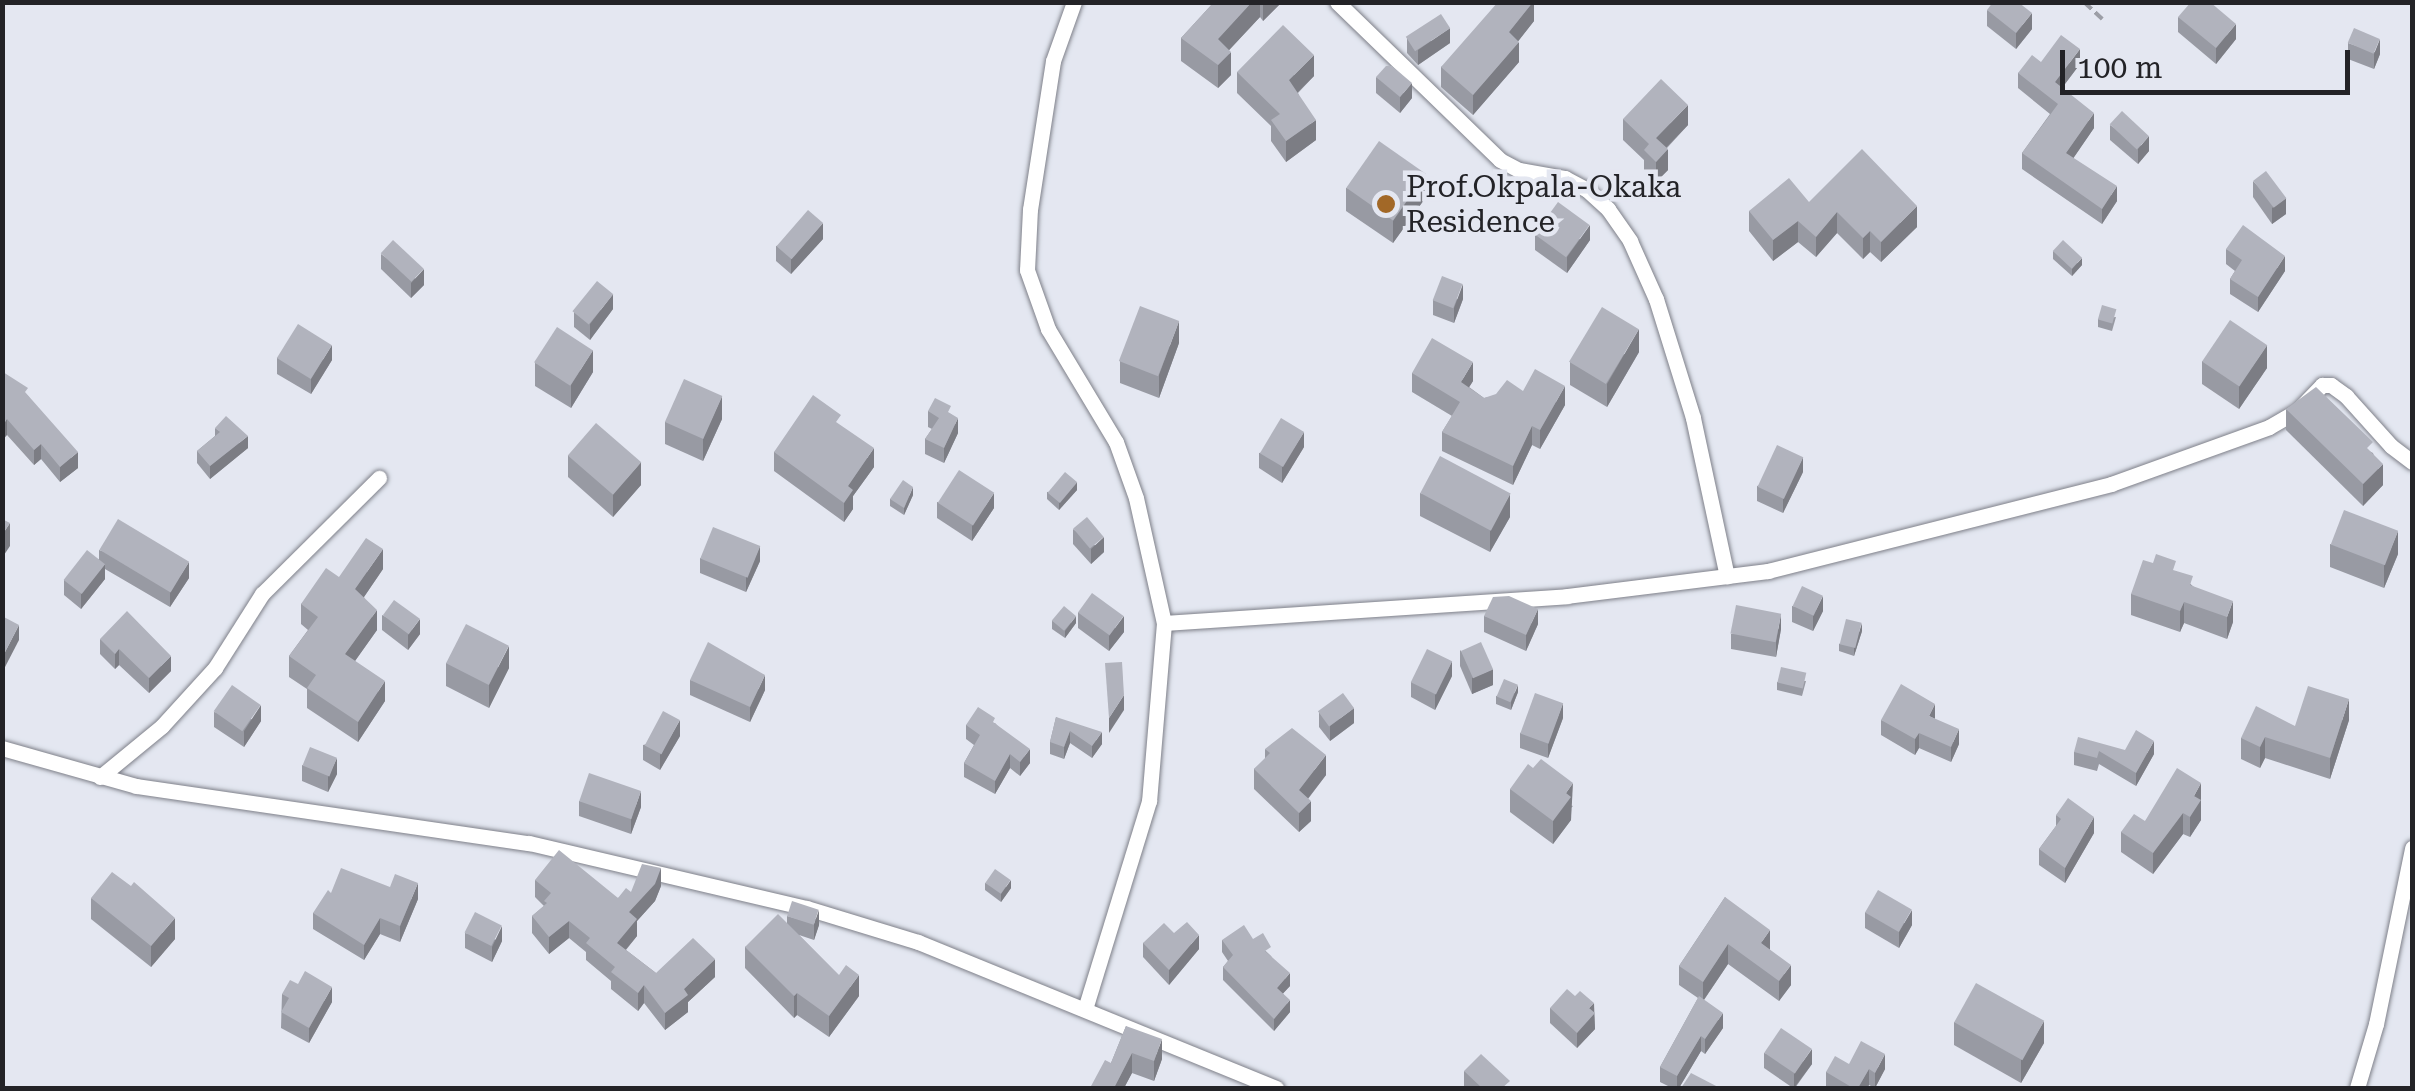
<!DOCTYPE html>
<html>
<head>
<meta charset="utf-8">
<style>
  body { margin:0 }
  #map { position:relative; width:2415px; height:1091px; overflow:hidden; background:#e4e7f1; font-family:"Roboto Serif",serif }
  div>[style] { position:absolute }
  .path>* { height:4px; margin-top:-2px; transform-origin:0; background:repeating-linear-gradient(90deg,#9c9ea6 0 10px,transparent 0 15px) }
  .roads { filter:drop-shadow(0 0 2px #7e8089) drop-shadow(0 0 2px #7e8089) }
  .street>* { height:15px; margin:-7.5px; padding:0 7.5px; transform-origin:7.5px; border-radius:7.5px; background:#fff }
  .wall>* { inset:0; background:#989aa3 }
  .shaded-wall>* { inset:0; background:#7c7d84 }
  .building>* { inset:0; background:#b1b3bd; transform-origin:0 0 }
  .dots>* { width:28px; height:28px; translate:-50% -50%; box-sizing:border-box; border:5px solid #e4e7f1; border-radius:50% }
  span { translate:-50% -50%; white-space:nowrap; text-align:center; line-height:1.15; -webkit-text-stroke:9px #e4e7f1; paint-order:stroke }
  .poi-label { font-size:30px; color:#232327 }
  .left { translate:0 -50%; text-align:left }
  .frame { position:absolute; inset:0; border:5px solid #232327; pointer-events:none }
  .scale { position:absolute; left:2060px; top:50px; width:290px; height:45px; box-sizing:border-box; border:5px solid #232327; border-top:0; padding-left:12px; font-size:30px; line-height:35px; white-space:nowrap; color:#232327; -webkit-text-stroke:8px #e4e7f1; paint-order:stroke }
</style>
</head>
<body>
<div id="map">
  <div class="path">
    <i style="left:2084px;top:2px;width:25px;rotate:43deg"></i>
  </div>
  <div class="roads">
    <div class="street">
      <i style="left:1074px;top:2px;width:63px;rotate:109.6deg"></i>
      <i style="left:1053px;top:61px;width:150px;rotate:98.8deg"></i>
      <i style="left:1030px;top:209px;width:61px;rotate:92.8deg"></i>
      <i style="left:1027px;top:270px;width:63px;rotate:70.4deg"></i>
      <i style="left:1048px;top:329px;width:132px;rotate:59deg"></i>
      <i style="left:1116px;top:442px;width:59px;rotate:70.3deg"></i>
      <i style="left:1136px;top:498px;width:128px;rotate:77.4deg"></i>
      <i style="left:1164px;top:623px;width:179px;rotate:94.8deg"></i>
      <i style="left:1149px;top:801px;width:218px;rotate:107.1deg"></i>
      <i style="left:1337px;top:2px;width:227px;rotate:44.1deg"></i>
      <i style="left:1500px;top:160px;width:21px;rotate:28deg"></i>
      <i style="left:1519px;top:170px;width:47px;rotate:9.9deg"></i>
      <i style="left:1565px;top:178px;width:24px;rotate:28deg"></i>
      <i style="left:1586px;top:189px;width:30px;rotate:42deg"></i>
      <i style="left:1608px;top:209px;width:39px;rotate:55deg"></i>
      <i style="left:1630px;top:241px;width:64px;rotate:65.9deg"></i>
      <i style="left:1656px;top:299px;width:125px;rotate:72.7deg"></i>
      <i style="left:1693px;top:418px;width:162px;rotate:77.9deg"></i>
      <i style="left:1164px;top:623px;width:404px;rotate:-3.8deg"></i>
      <i style="left:1567px;top:596px;width:203px;rotate:-7.1deg"></i>
      <i style="left:1768px;top:571px;width:354px;rotate:-14.2deg"></i>
      <i style="left:2111px;top:484px;width:168px;rotate:-19.8deg"></i>
      <i style="left:2269px;top:427px;width:34px;rotate:-30deg"></i>
      <i style="left:2298px;top:410px;width:35px;rotate:-46deg"></i>
      <i style="left:2322px;top:385px;width:9px"></i>
      <i style="left:2331px;top:385px;width:19px;rotate:36deg"></i>
      <i style="left:2346px;top:396px;width:67px;rotate:48deg"></i>
      <i style="left:2391px;top:446px;width:26px;rotate:37deg"></i>
      <i style="left:2px;top:748px;width:139px;rotate:15.8deg"></i>
      <i style="left:136px;top:786px;width:397px;rotate:8.3deg"></i>
      <i style="left:529px;top:843px;width:285px;rotate:13.2deg"></i>
      <i style="left:807px;top:908px;width:116px;rotate:17deg"></i>
      <i style="left:918px;top:942px;width:387px;rotate:22.2deg"></i>
      <i style="left:100px;top:777px;width:80px;rotate:-39.4deg"></i>
      <i style="left:162px;top:726px;width:79px;rotate:-47.6deg"></i>
      <i style="left:215px;top:668px;width:88px;rotate:-57.6deg"></i>
      <i style="left:262px;top:594px;width:165px;rotate:-44.8deg"></i>
      <i style="left:2357px;top:1088px;width:67px;rotate:-73.5deg"></i>
      <i style="left:2376px;top:1024px;width:180px;rotate:-78.4deg"></i>
    </div>
  </div>
  <div class="wall">
    <i style="clip-path:polygon(1214px 2px,1282px 2px,1263px 21px,1260px 17px,1229px 50px,1231px 75px,1218px 88px,1181px 61px,1181px 38px)"></i>
    <i style="clip-path:polygon(1534px 2px,1534px 21px,1518px 41px,1519px 62px,1473px 115px,1441px 87px,1441px 67px)"></i>
    <i style="clip-path:polygon(1987px 10px,2032px 29px,2016px 49px,1987px 26px)"></i>
    <i style="clip-path:polygon(2178px 17px,2236px 39px,2216px 64px,2178px 32px)"></i>
    <i style="clip-path:polygon(1407px 38px,1450px 43px,1418px 65px,1407px 53px)"></i>
    <i style="clip-path:polygon(2348px 43px,2380px 54px,2374px 69px,2348px 59px)"></i>
    <i style="clip-path:polygon(2041px 62px,2080px 64px,2062px 88px,2094px 128px,2073px 158px,2117px 201px,2102px 224px,2022px 169px,2022px 153px,2050px 114px,2018px 88px,2018px 73px)"></i>
    <i style="clip-path:polygon(1237px 72px,1314px 76px,1298px 93px,1316px 140px,1286px 162px,1271px 141px,1271px 126px,1237px 93px)"></i>
    <i style="clip-path:polygon(1376px 77px,1412px 98px,1400px 113px,1376px 93px)"></i>
    <i style="clip-path:polygon(1623px 119px,1688px 125px,1667px 148px,1668px 170px,1656px 182px,1644px 170px,1644px 160px,1623px 140px)"></i>
    <i style="clip-path:polygon(2110px 125px,2149px 151px,2138px 164px,2110px 140px)"></i>
    <i style="clip-path:polygon(2253px 181px,2286px 214px,2272px 224px,2253px 197px)"></i>
    <i style="clip-path:polygon(1346px 188px,1426px 197px,1393px 243px,1346px 211px)"></i>
    <i style="clip-path:polygon(1809px 202px,1917px 227px,1881px 262px,1870px 252px,1863px 259px,1837px 233px,1816px 257px,1798px 242px,1773px 261px,1749px 231px,1749px 211px)"></i>
    <i style="clip-path:polygon(1535px 235px,1590px 240px,1567px 273px,1535px 250px)"></i>
    <i style="clip-path:polygon(823px 239px,791px 274px,776px 261px,776px 246px)"></i>
    <i style="clip-path:polygon(2226px 249px,2285px 271px,2258px 312px,2230px 294px,2230px 279px,2235px 271px,2226px 264px)"></i>
    <i style="clip-path:polygon(2053px 251px,2082px 265px,2072px 276px,2053px 259px)"></i>
    <i style="clip-path:polygon(381px 254px,424px 285px,411px 298px,381px 269px)"></i>
    <i style="clip-path:polygon(1463px 299px,1454px 323px,1433px 315px,1433px 300px)"></i>
    <i style="clip-path:polygon(613px 309px,590px 340px,574px 327px,574px 312px)"></i>
    <i style="clip-path:polygon(2116px 317px,2112px 331px,2098px 327px,2098px 319px)"></i>
    <i style="clip-path:polygon(1179px 343px,1159px 398px,1120px 383px,1120px 361px)"></i>
    <i style="clip-path:polygon(1639px 352px,1607px 407px,1570px 385px,1570px 362px)"></i>
    <i style="clip-path:polygon(277px 358px,332px 360px,311px 394px,277px 374px)"></i>
    <i style="clip-path:polygon(2202px 361px,2267px 368px,2239px 409px,2202px 384px)"></i>
    <i style="clip-path:polygon(535px 363px,593px 372px,571px 408px,535px 386px)"></i>
    <i style="clip-path:polygon(2px 373px,28px 396px,78px 468px,60px 482px,41px 459px,34px 465px,7px 435px)"></i>
    <i style="clip-path:polygon(1412px 373px,1473px 381px,1469px 387px,1484px 398px,1523px 391px,1565px 405px,1540px 449px,1532px 445px,1513px 485px,1442px 451px,1442px 432px,1452px 416px,1412px 392px)"></i>
    <i style="clip-path:polygon(2286px 409px,2373px 453px,2383px 485px,2363px 506px,2286px 430px)"></i>
    <i style="clip-path:polygon(928px 411px,951px 414px,958px 433px,944px 463px,925px 454px,925px 439px,932px 429px,928px 427px)"></i>
    <i style="clip-path:polygon(722px 419px,703px 461px,665px 444px,665px 422px)"></i>
    <i style="clip-path:polygon(841px 426px,874px 467px,853px 496px,853px 509px,844px 522px,774px 471px,774px 452px)"></i>
    <i style="clip-path:polygon(215px 428px,248px 448px,210px 479px,197px 463px,197px 451px,215px 436px)"></i>
    <i style="clip-path:polygon(1304px 447px,1282px 483px,1259px 468px,1259px 453px)"></i>
    <i style="clip-path:polygon(568px 455px,641px 485px,613px 517px,568px 477px)"></i>
    <i style="clip-path:polygon(1803px 472px,1783px 513px,1757px 501px,1757px 486px)"></i>
    <i style="clip-path:polygon(1077px 490px,1059px 510px,1047px 499px,1047px 492px)"></i>
    <i style="clip-path:polygon(1420px 493px,1510px 517px,1490px 552px,1420px 516px)"></i>
    <i style="clip-path:polygon(913px 495px,904px 515px,890px 506px,890px 499px)"></i>
    <i style="clip-path:polygon(937px 502px,994px 508px,972px 541px,937px 518px)"></i>
    <i style="clip-path:polygon(1073px 529px,1104px 552px,1091px 564px,1073px 544px)"></i>
    <i style="clip-path:polygon(2330px 544px,2398px 554px,2384px 588px,2330px 567px)"></i>
    <i style="clip-path:polygon(99px 550px,189px 578px,170px 607px,105px 569px,105px 579px,81px 609px,64px 595px,64px 580px,99px 559px)"></i>
    <i style="clip-path:polygon(700px 558px,760px 561px,746px 592px,700px 573px)"></i>
    <i style="clip-path:polygon(383px 569px,364px 597px,377px 630px,355px 661px,385px 701px,358px 742px,307px 708px,307px 689px,289px 677px,289px 656px,308px 630px,301px 624px,301px 604px,339px 577px)"></i>
    <i style="clip-path:polygon(2176px 571px,2233px 622px,2227px 639px,2184px 623px,2180px 632px,2131px 615px,2131px 594px)"></i>
    <i style="clip-path:polygon(1792px 606px,1823px 611px,1813px 631px,1792px 622px)"></i>
    <i style="clip-path:polygon(1078px 612px,1124px 632px,1109px 651px,1078px 628px)"></i>
    <i style="clip-path:polygon(382px 615px,420px 634px,408px 650px,382px 630px)"></i>
    <i style="clip-path:polygon(1484px 616px,1538px 624px,1526px 651px,1484px 632px)"></i>
    <i style="clip-path:polygon(1052px 621px,1076px 623px,1065px 638px,1052px 629px)"></i>
    <i style="clip-path:polygon(1781px 629px,1776px 657px,1731px 649px,1731px 634px)"></i>
    <i style="clip-path:polygon(1862px 631px,1854px 656px,1839px 651px,1839px 644px)"></i>
    <i style="clip-path:polygon(100px 639px,171px 671px,149px 693px,119px 665px,115px 669px,100px 654px)"></i>
    <i style="clip-path:polygon(1460px 650px,1493px 685px,1472px 694px,1460px 666px)"></i>
    <i style="clip-path:polygon(446px 663px,509px 668px,489px 708px,446px 686px)"></i>
    <i style="clip-path:polygon(1452px 676px,1435px 710px,1411px 697px,1411px 682px)"></i>
    <i style="clip-path:polygon(690px 680px,765px 690px,750px 722px,690px 695px)"></i>
    <i style="clip-path:polygon(1806px 681px,1802px 696px,1777px 690px,1777px 682px)"></i>
    <i style="clip-path:polygon(1518px 692px,1511px 710px,1496px 704px,1496px 696px)"></i>
    <i style="clip-path:polygon(214px 712px,261px 721px,244px 747px,214px 727px)"></i>
    <i style="clip-path:polygon(1319px 712px,1354px 723px,1330px 741px,1319px 727px)"></i>
    <i style="clip-path:polygon(1056px 717px,1102px 744px,1092px 758px,1070px 743px,1064px 759px,1050px 754px,1050px 742px)"></i>
    <i style="clip-path:polygon(1563px 718px,1548px 758px,1520px 748px,1520px 733px)"></i>
    <i style="clip-path:polygon(1881px 720px,1959px 744px,1951px 762px,1919px 748px,1915px 755px,1881px 735px)"></i>
    <i style="clip-path:polygon(2349px 720px,2330px 779px,2265px 758px,2260px 768px,2241px 759px,2241px 738px,2295px 726px)"></i>
    <i style="clip-path:polygon(995px 723px,1030px 763px,1020px 776px,1010px 768px,995px 794px,964px 777px,964px 763px,974px 745px,966px 739px,966px 725px)"></i>
    <i style="clip-path:polygon(680px 736px,660px 770px,643px 760px,643px 745px)"></i>
    <i style="clip-path:polygon(1265px 749px,1326px 775px,1308px 799px,1311px 821px,1299px 832px,1254px 789px,1254px 769px,1265px 759px)"></i>
    <i style="clip-path:polygon(2125px 750px,2154px 754px,2136px 786px,2099px 764px,2097px 771px,2074px 765px,2074px 752px)"></i>
    <i style="clip-path:polygon(302px 765px,337px 774px,328px 792px,302px 781px)"></i>
    <i style="clip-path:polygon(1510px 789px,1573px 806px,1571px 808px,1571px 820px,1553px 844px,1510px 812px)"></i>
    <i style="clip-path:polygon(579px 801px,641px 807px,631px 834px,579px 816px)"></i>
    <i style="clip-path:polygon(2201px 803px,2201px 820px,2190px 837px,2183px 834px,2153px 874px,2121px 852px,2121px 832px,2145px 821px)"></i>
    <i style="clip-path:polygon(2056px 815px,2094px 833px,2065px 883px,2039px 865px,2039px 849px,2056px 826px)"></i>
    <i style="clip-path:polygon(535px 880px,618px 898px,631px 892px,661px 886px,655px 901px,637px 921px,637px 936px,626px 950px,656px 973px,715px 977px,688px 1002px,688px 1012px,665px 1030px,644px 1003px,638px 1011px,611px 989px,611px 981px,586px 960px,586px 952px,569px 938px,549px 954px,532px 933px,532px 916px,544px 906px,535px 897px)"></i>
    <i style="clip-path:polygon(985px 883px,1011px 888px,1001px 902px,985px 890px)"></i>
    <i style="clip-path:polygon(1725px 897px,1770px 950px,1791px 985px,1779px 1001px,1728px 964px,1704px 1000px,1723px 1028px,1705px 1054px,1701px 1051px,1679px 1088px,1672px 1088px,1660px 1082px,1660px 1067px,1698px 998px,1679px 985px,1679px 966px)"></i>
    <i style="clip-path:polygon(91px 898px,175px 939px,151px 967px,91px 919px)"></i>
    <i style="clip-path:polygon(418px 899px,400px 942px,380px 934px,364px 960px,313px 929px,313px 913px)"></i>
    <i style="clip-path:polygon(1865px 912px,1912px 925px,1899px 948px,1865px 928px)"></i>
    <i style="clip-path:polygon(787px 916px,819px 925px,814px 940px,799px 935px,859px 996px,829px 1037px,797px 1015px,794px 1018px,745px 968px,745px 947px,787px 923px)"></i>
    <i style="clip-path:polygon(465px 933px,502px 941px,492px 962px,465px 948px)"></i>
    <i style="clip-path:polygon(1174px 933px,1199px 949px,1169px 985px,1143px 957px,1143px 943px)"></i>
    <i style="clip-path:polygon(1253px 939px,1271px 956px,1290px 986px,1283px 993px,1290px 1012px,1274px 1031px,1223px 980px,1223px 967px,1228px 961px,1222px 952px,1222px 940px)"></i>
    <i style="clip-path:polygon(282px 994px,332px 1002px,309px 1043px,281px 1028px)"></i>
    <i style="clip-path:polygon(1550px 1008px,1594px 1012px,1595px 1029px,1577px 1048px,1550px 1023px)"></i>
    <i style="clip-path:polygon(1954px 1022px,2044px 1043px,2021px 1083px,1954px 1045px)"></i>
    <i style="clip-path:polygon(1126px 1026px,1162px 1059px,1154px 1081px,1132px 1073px,1124px 1088px,1090px 1088px,1111px 1063px)"></i>
    <i style="clip-path:polygon(1764px 1053px,1812px 1064px,1795px 1088px,1793px 1088px,1764px 1068px)"></i>
    <i style="clip-path:polygon(1849px 1064px,1885px 1069px,1875px 1088px,1869px 1085px,1867px 1088px,1826px 1088px,1826px 1072px)"></i>
    <i style="clip-path:polygon(1464px 1071px,1510px 1088px,1466px 1088px,1464px 1087px)"></i>
  </div>
  <div class="shaded-wall">
    <i style="clip-path:polygon(1252px 2px,1260px 2px,1260px 17px,1218px 62px,1218px 39px)"></i>
    <i style="clip-path:polygon(1263px 2px,1282px 2px,1263px 21px)"></i>
    <i style="clip-path:polygon(1533px 2px,1534px 2px,1534px 21px,1509px 53px,1509px 32px)"></i>
    <i style="clip-path:polygon(2032px 13px,2032px 29px,2016px 49px,2016px 33px)"></i>
    <i style="clip-path:polygon(2236px 24px,2236px 39px,2216px 64px,2216px 48px)"></i>
    <i style="clip-path:polygon(1450px 28px,1450px 43px,1418px 65px,1418px 50px)"></i>
    <i style="clip-path:polygon(2380px 39px,2380px 54px,2374px 69px,2374px 54px)"></i>
    <i style="clip-path:polygon(1519px 42px,1519px 62px,1473px 115px,1473px 95px)"></i>
    <i style="clip-path:polygon(2080px 49px,2080px 64px,2055px 97px,2055px 82px)"></i>
    <i style="clip-path:polygon(1231px 52px,1231px 75px,1218px 88px,1218px 65px)"></i>
    <i style="clip-path:polygon(1314px 55px,1314px 76px,1289px 101px,1289px 80px)"></i>
    <i style="clip-path:polygon(1412px 83px,1412px 98px,1400px 113px,1400px 97px)"></i>
    <i style="clip-path:polygon(1688px 105px,1688px 125px,1656px 158px,1656px 138px)"></i>
    <i style="clip-path:polygon(2094px 113px,2094px 128px,2066px 169px,2066px 153px)"></i>
    <i style="clip-path:polygon(1316px 120px,1316px 140px,1286px 162px,1286px 141px)"></i>
    <i style="clip-path:polygon(2149px 136px,2149px 151px,2138px 164px,2138px 149px)"></i>
    <i style="clip-path:polygon(1668px 149px,1668px 170px,1656px 182px,1656px 162px)"></i>
    <i style="clip-path:polygon(1426px 174px,1426px 197px,1393px 243px,1393px 221px)"></i>
    <i style="clip-path:polygon(2117px 186px,2117px 201px,2102px 224px,2102px 209px)"></i>
    <i style="clip-path:polygon(2286px 198px,2286px 214px,2272px 224px,2272px 208px)"></i>
    <i style="clip-path:polygon(1917px 206px,1917px 227px,1881px 262px,1881px 242px)"></i>
    <i style="clip-path:polygon(1837px 212px,1837px 233px,1816px 257px,1816px 237px)"></i>
    <i style="clip-path:polygon(1798px 221px,1798px 242px,1773px 261px,1773px 240px)"></i>
    <i style="clip-path:polygon(823px 223px,823px 239px,791px 274px,791px 259px)"></i>
    <i style="clip-path:polygon(1590px 225px,1590px 240px,1567px 273px,1567px 257px)"></i>
    <i style="clip-path:polygon(1870px 231px,1870px 252px,1863px 259px,1863px 238px)"></i>
    <i style="clip-path:polygon(2285px 256px,2285px 271px,2258px 312px,2258px 297px)"></i>
    <i style="clip-path:polygon(2082px 258px,2082px 265px,2072px 276px,2072px 269px)"></i>
    <i style="clip-path:polygon(424px 269px,424px 285px,411px 298px,411px 283px)"></i>
    <i style="clip-path:polygon(1463px 284px,1463px 299px,1454px 323px,1454px 308px)"></i>
    <i style="clip-path:polygon(613px 294px,613px 309px,590px 340px,590px 324px)"></i>
    <i style="clip-path:polygon(1179px 321px,1179px 343px,1159px 398px,1159px 375px)"></i>
    <i style="clip-path:polygon(1639px 329px,1639px 352px,1607px 407px,1607px 384px)"></i>
    <i style="clip-path:polygon(332px 345px,332px 360px,311px 394px,311px 379px)"></i>
    <i style="clip-path:polygon(2267px 345px,2267px 368px,2239px 409px,2239px 386px)"></i>
    <i style="clip-path:polygon(593px 350px,593px 372px,571px 408px,571px 385px)"></i>
    <i style="clip-path:polygon(1473px 362px,1473px 381px,1461px 400px,1461px 382px)"></i>
    <i style="clip-path:polygon(1565px 386px,1565px 405px,1540px 449px,1540px 430px)"></i>
    <i style="clip-path:polygon(722px 396px,722px 419px,703px 461px,703px 438px)"></i>
    <i style="clip-path:polygon(958px 418px,958px 433px,944px 463px,944px 448px)"></i>
    <i style="clip-path:polygon(7px 419px,7px 435px,2px 441px,2px 426px)"></i>
    <i style="clip-path:polygon(1532px 426px,1532px 445px,1513px 485px,1513px 466px)"></i>
    <i style="clip-path:polygon(1304px 432px,1304px 447px,1282px 483px,1282px 467px)"></i>
    <i style="clip-path:polygon(248px 436px,248px 448px,210px 479px,210px 466px)"></i>
    <i style="clip-path:polygon(41px 444px,41px 459px,34px 465px,34px 450px)"></i>
    <i style="clip-path:polygon(874px 448px,874px 467px,853px 496px,853px 509px,844px 522px,844px 503px,848px 486px)"></i>
    <i style="clip-path:polygon(78px 452px,78px 468px,60px 482px,60px 467px)"></i>
    <i style="clip-path:polygon(1803px 457px,1803px 472px,1783px 513px,1783px 498px)"></i>
    <i style="clip-path:polygon(641px 462px,641px 485px,613px 517px,613px 494px)"></i>
    <i style="clip-path:polygon(2383px 464px,2383px 485px,2363px 506px,2363px 484px)"></i>
    <i style="clip-path:polygon(1077px 482px,1077px 490px,1059px 510px,1059px 502px)"></i>
    <i style="clip-path:polygon(913px 487px,913px 495px,904px 515px,904px 508px)"></i>
    <i style="clip-path:polygon(994px 493px,994px 508px,972px 541px,972px 526px)"></i>
    <i style="clip-path:polygon(1510px 494px,1510px 517px,1490px 552px,1490px 529px)"></i>
    <i style="clip-path:polygon(10px 523px,10px 546px,2px 558px,2px 535px)"></i>
    <i style="clip-path:polygon(2398px 531px,2398px 554px,2384px 588px,2384px 565px)"></i>
    <i style="clip-path:polygon(1104px 537px,1104px 552px,1091px 564px,1091px 549px)"></i>
    <i style="clip-path:polygon(760px 546px,760px 561px,746px 592px,746px 577px)"></i>
    <i style="clip-path:polygon(383px 549px,383px 569px,355px 610px,355px 589px)"></i>
    <i style="clip-path:polygon(189px 562px,189px 578px,170px 607px,170px 592px)"></i>
    <i style="clip-path:polygon(105px 564px,105px 579px,81px 609px,81px 593px)"></i>
    <i style="clip-path:polygon(1823px 596px,1823px 611px,1813px 631px,1813px 616px)"></i>
    <i style="clip-path:polygon(2233px 601px,2233px 622px,2227px 639px,2227px 617px)"></i>
    <i style="clip-path:polygon(2184px 602px,2184px 623px,2180px 632px,2180px 611px)"></i>
    <i style="clip-path:polygon(1538px 609px,1538px 624px,1526px 651px,1526px 635px)"></i>
    <i style="clip-path:polygon(377px 610px,377px 630px,345px 675px,345px 654px)"></i>
    <i style="clip-path:polygon(1781px 614px,1781px 629px,1776px 657px,1776px 642px)"></i>
    <i style="clip-path:polygon(1076px 616px,1076px 623px,1065px 638px,1065px 631px)"></i>
    <i style="clip-path:polygon(1124px 616px,1124px 632px,1109px 651px,1109px 636px)"></i>
    <i style="clip-path:polygon(420px 619px,420px 634px,408px 650px,408px 635px)"></i>
    <i style="clip-path:polygon(1862px 623px,1862px 631px,1854px 656px,1854px 648px)"></i>
    <i style="clip-path:polygon(19px 625px,19px 640px,4px 669px,4px 654px)"></i>
    <i style="clip-path:polygon(509px 646px,509px 668px,489px 708px,489px 685px)"></i>
    <i style="clip-path:polygon(119px 649px,119px 665px,115px 669px,115px 654px)"></i>
    <i style="clip-path:polygon(171px 656px,171px 671px,149px 693px,149px 678px)"></i>
    <i style="clip-path:polygon(1452px 661px,1452px 676px,1435px 710px,1435px 694px)"></i>
    <i style="clip-path:polygon(1493px 669px,1493px 685px,1472px 694px,1472px 678px)"></i>
    <i style="clip-path:polygon(765px 675px,765px 690px,750px 722px,750px 707px)"></i>
    <i style="clip-path:polygon(385px 681px,385px 701px,358px 742px,358px 722px)"></i>
    <i style="clip-path:polygon(1518px 685px,1518px 692px,1511px 710px,1511px 702px)"></i>
    <i style="clip-path:polygon(1124px 695px,1124px 710px,1109px 733px,1109px 718px)"></i>
    <i style="clip-path:polygon(2349px 699px,2349px 720px,2330px 779px,2330px 758px)"></i>
    <i style="clip-path:polygon(1563px 703px,1563px 718px,1548px 758px,1548px 743px)"></i>
    <i style="clip-path:polygon(1935px 704px,1935px 719px,1929px 716px)"></i>
    <i style="clip-path:polygon(261px 705px,261px 721px,244px 747px,244px 731px)"></i>
    <i style="clip-path:polygon(1354px 708px,1354px 723px,1330px 741px,1330px 726px)"></i>
    <i style="clip-path:polygon(680px 720px,680px 736px,660px 770px,660px 755px)"></i>
    <i style="clip-path:polygon(1959px 729px,1959px 744px,1951px 762px,1951px 747px)"></i>
    <i style="clip-path:polygon(1070px 731px,1070px 743px,1064px 759px,1064px 747px)"></i>
    <i style="clip-path:polygon(1102px 732px,1102px 744px,1092px 758px,1092px 746px)"></i>
    <i style="clip-path:polygon(1919px 733px,1919px 748px,1915px 755px,1915px 739px)"></i>
    <i style="clip-path:polygon(2265px 737px,2265px 758px,2260px 768px,2260px 747px)"></i>
    <i style="clip-path:polygon(2154px 741px,2154px 754px,2136px 786px,2136px 773px)"></i>
    <i style="clip-path:polygon(1030px 749px,1030px 763px,1020px 776px,1020px 762px)"></i>
    <i style="clip-path:polygon(1010px 754px,1010px 768px,995px 794px,995px 781px)"></i>
    <i style="clip-path:polygon(1326px 755px,1326px 775px,1299px 810px,1299px 790px)"></i>
    <i style="clip-path:polygon(337px 758px,337px 774px,328px 792px,328px 777px)"></i>
    <i style="clip-path:polygon(1573px 783px,1571px 820px,1553px 844px,1553px 821px,1566px 793px)"></i>
    <i style="clip-path:polygon(2201px 783px,2201px 820px,2190px 837px,2190px 817px,2194px 796px)"></i>
    <i style="clip-path:polygon(641px 791px,641px 807px,631px 834px,631px 819px)"></i>
    <i style="clip-path:polygon(1311px 801px,1311px 821px,1299px 832px,1299px 813px)"></i>
    <i style="clip-path:polygon(2183px 813px,2183px 834px,2153px 874px,2153px 853px)"></i>
    <i style="clip-path:polygon(2094px 817px,2094px 833px,2065px 883px,2065px 868px)"></i>
    <i style="clip-path:polygon(661px 868px,661px 886px,655px 901px,637px 921px,637px 936px,617px 960px,617px 943px,629px 912px)"></i>
    <i style="clip-path:polygon(1011px 880px,1011px 888px,1001px 902px,1001px 894px)"></i>
    <i style="clip-path:polygon(418px 883px,418px 899px,400px 942px,400px 926px)"></i>
    <i style="clip-path:polygon(819px 910px,819px 925px,814px 940px,814px 924px)"></i>
    <i style="clip-path:polygon(1912px 910px,1912px 925px,1899px 948px,1899px 932px)"></i>
    <i style="clip-path:polygon(175px 918px,175px 939px,151px 967px,151px 946px)"></i>
    <i style="clip-path:polygon(380px 918px,380px 934px,364px 960px,364px 945px)"></i>
    <i style="clip-path:polygon(569px 921px,569px 938px,549px 954px,549px 937px)"></i>
    <i style="clip-path:polygon(502px 926px,502px 941px,492px 962px,492px 947px)"></i>
    <i style="clip-path:polygon(1770px 930px,1770px 950px,1761px 943px)"></i>
    <i style="clip-path:polygon(1199px 935px,1199px 949px,1169px 985px,1169px 970px)"></i>
    <i style="clip-path:polygon(1728px 944px,1728px 964px,1703px 1001px,1703px 982px)"></i>
    <i style="clip-path:polygon(715px 959px,715px 977px,688px 1002px,688px 1012px,665px 1030px,665px 1013px,684px 989px)"></i>
    <i style="clip-path:polygon(1791px 965px,1791px 985px,1779px 1001px,1779px 981px)"></i>
    <i style="clip-path:polygon(1290px 973px,1290px 986px,1277px 1000px,1277px 988px)"></i>
    <i style="clip-path:polygon(859px 975px,859px 996px,829px 1037px,829px 1016px)"></i>
    <i style="clip-path:polygon(644px 985px,644px 1003px,638px 1011px,638px 993px)"></i>
    <i style="clip-path:polygon(332px 987px,332px 1002px,309px 1043px,309px 1028px)"></i>
    <i style="clip-path:polygon(797px 993px,797px 1015px,794px 1018px,794px 996px)"></i>
    <i style="clip-path:polygon(1290px 1000px,1290px 1012px,1274px 1031px,1274px 1019px)"></i>
    <i style="clip-path:polygon(1594px 1003px,1595px 1029px,1577px 1048px,1577px 1033px,1589px 1008px)"></i>
    <i style="clip-path:polygon(1723px 1013px,1723px 1028px,1705px 1054px,1705px 1039px)"></i>
    <i style="clip-path:polygon(2044px 1021px,2044px 1043px,2021px 1083px,2021px 1060px)"></i>
    <i style="clip-path:polygon(1701px 1036px,1701px 1051px,1679px 1088px,1677px 1088px,1677px 1076px)"></i>
    <i style="clip-path:polygon(1162px 1039px,1162px 1059px,1154px 1081px,1154px 1061px)"></i>
    <i style="clip-path:polygon(1812px 1049px,1812px 1064px,1794px 1088px,1794px 1074px)"></i>
    <i style="clip-path:polygon(1132px 1053px,1132px 1073px,1124px 1088px,1114px 1088px)"></i>
    <i style="clip-path:polygon(1885px 1054px,1885px 1069px,1875px 1088px,1875px 1073px)"></i>
    <i style="clip-path:polygon(1869px 1069px,1869px 1085px,1867px 1088px,1858px 1088px)"></i>
  </div>
  <div class="building">
    <i style="clip-path:polygon(1214px 2px,1252px 2px,1218px 39px,1231px 52px,1218px 65px,1181px 38px)"></i>
    <i style="clip-path:polygon(1498px 2px,1533px 2px,1509px 32px,1519px 42px,1473px 95px,1441px 67px)"></i>
    <i style="clip-path:polygon(1993px 2px,2018px 2px,2032px 13px,2016px 33px,1987px 10px)"></i>
    <i style="clip-path:polygon(2191px 2px,2210px 2px,2236px 24px,2216px 48px,2178px 17px)"></i>
    <i style="left:1441px;top:14px;width:17px;height:42px;rotate:57deg"></i>
    <i style="clip-path:polygon(1283px 25px,1314px 55px,1289px 80px,1316px 120px,1286px 141px,1271px 120px,1280px 114px,1237px 72px)"></i>
    <i style="left:2354px;top:28px;width:28px;height:16px;rotate:23deg"></i>
    <i style="clip-path:polygon(2061px 35px,2080px 49px,2055px 82px,2094px 113px,2066px 153px,2117px 186px,2102px 209px,2022px 153px,2058px 104px,2018px 73px,2032px 55px,2041px 62px)"></i>
    <i style="clip-path:polygon(1386px 66px,1392px 66px,1412px 83px,1400px 97px,1376px 77px)"></i>
    <i style="clip-path:polygon(1661px 79px,1688px 105px,1656px 138px,1668px 149px,1656px 162px,1644px 150px,1649px 144px,1623px 119px)"></i>
    <i style="left:2122px;top:111px;width:37px;height:18px;rotate:43deg"></i>
    <i style="left:1379px;top:141px;width:57px;height:57px;rotate:35deg"></i>
    <i style="clip-path:polygon(1862px 149px,1917px 206px,1881px 242px,1870px 231px,1863px 238px,1837px 212px,1816px 237px,1798px 221px,1773px 240px,1749px 211px,1789px 178px,1809px 202px)"></i>
    <i style="left:2266px;top:171px;width:34px;height:16px;rotate:53deg"></i>
    <i style="left:1558px;top:202px;width:39px;height:40px;rotate:36deg"></i>
    <i style="left:808px;top:210px;width:20px;height:48px;rotate:41deg"></i>
    <i style="clip-path:polygon(2243px 225px,2285px 256px,2258px 297px,2230px 279px,2242px 260px,2226px 249px)"></i>
    <i style="left:393px;top:240px;width:42px;height:18px;rotate:43deg"></i>
    <i style="left:2063px;top:240px;width:26px;height:15px;rotate:43deg"></i>
    <i style="left:1442px;top:276px;width:22px;height:26px;rotate:21deg"></i>
    <i style="left:597px;top:281px;width:21px;height:39px;rotate:39deg"></i>
    <i style="left:2102px;top:305px;width:15px;height:15px;rotate:16deg"></i>
    <i style="left:1140px;top:306px;width:42px;height:59px;rotate:21deg"></i>
    <i style="left:1602px;top:307px;width:43px;height:64px;rotate:31deg"></i>
    <i style="left:2230px;top:320px;width:45px;height:50px;rotate:34deg"></i>
    <i style="left:298px;top:324px;width:40px;height:40px;rotate:32deg"></i>
    <i style="left:557px;top:327px;width:43px;height:42px;rotate:33deg"></i>
    <i style="clip-path:polygon(1432px 338px,1473px 362px,1461px 382px,1484px 398px,1496px 394px,1507px 380px,1523px 391px,1535px 369px,1565px 386px,1540px 430px,1532px 426px,1513px 466px,1442px 432px,1460px 402px,1412px 373px)"></i>
    <i style="clip-path:polygon(3px 372px,28px 388px,25px 392px,78px 452px,60px 467px,41px 444px,34px 450px,7px 419px,2px 426px)"></i>
    <i style="left:684px;top:379px;width:42px;height:47px;rotate:24deg"></i>
    <i style="clip-path:polygon(2316px 387px,2373px 442px,2367px 448px,2383px 464px,2363px 484px,2286px 409px)"></i>
    <i style="clip-path:polygon(813px 395px,841px 415px,836px 422px,874px 448px,848px 486px,853px 490px,844px 503px,774px 452px)"></i>
    <i style="clip-path:polygon(935px 398px,951px 406px,948px 412px,958px 418px,944px 448px,925px 439px,939px 418px,928px 411px)"></i>
    <i style="clip-path:polygon(226px 416px,248px 436px,210px 466px,197px 451px,220px 432px,215px 428px)"></i>
    <i style="left:1281px;top:418px;width:27px;height:41px;rotate:31deg"></i>
    <i style="left:596px;top:423px;width:60px;height:43px;rotate:41deg"></i>
    <i style="left:1777px;top:445px;width:29px;height:46px;rotate:25deg"></i>
    <i style="left:1440px;top:456px;width:80px;height:42px;rotate:28deg"></i>
    <i style="left:959px;top:470px;width:42px;height:39px;rotate:33deg"></i>
    <i style="left:1065px;top:472px;width:16px;height:27px;rotate:40deg"></i>
    <i style="clip-path:polygon(903px 480px,913px 487px,904px 508px,890px 499px)"></i>
    <i style="left:2344px;top:510px;width:58px;height:37px;rotate:21deg"></i>
    <i style="left:1087px;top:517px;width:26px;height:18px;rotate:50deg"></i>
    <i style="clip-path:polygon(2px 519px,10px 523px,2px 535px)"></i>
    <i style="left:118px;top:519px;width:83px;height:36px;rotate:31deg"></i>
    <i style="left:713px;top:527px;width:51px;height:34px;rotate:22deg"></i>
    <i style="clip-path:polygon(366px 538px,383px 549px,355px 589px,377px 610px,345px 654px,385px 681px,358px 722px,307px 688px,316px 675px,289px 656px,318px 617px,301px 604px,326px 568px,339px 577px)"></i>
    <i style="left:87px;top:550px;width:23px;height:38px;rotate:38deg"></i>
    <i style="clip-path:polygon(2156px 554px,2176px 561px,2173px 570px,2193px 576px,2190px 585px,2233px 601px,2227px 617px,2184px 602px,2180px 611px,2131px 594px,2143px 560px,2153px 563px)"></i>
    <i style="left:1802px;top:586px;width:23px;height:22px;rotate:25deg"></i>
    <i style="left:1092px;top:593px;width:39px;height:24px;rotate:36deg"></i>
    <i style="clip-path:polygon(1509px 596px,1538px 609px,1526px 635px,1484px 616px,1493px 597px)"></i>
    <i style="left:394px;top:600px;width:32px;height:19px;rotate:36deg"></i>
    <i style="left:1736px;top:605px;width:46px;height:29px;rotate:11deg"></i>
    <i style="left:1064px;top:606px;width:16px;height:19px;rotate:40deg"></i>
    <i style="clip-path:polygon(127px 611px,171px 656px,149px 678px,119px 649px,115px 654px,100px 639px)"></i>
    <i style="clip-path:polygon(2px 616px,19px 625px,4px 654px,2px 653px)"></i>
    <i style="left:1846px;top:619px;width:16px;height:26px;rotate:14deg"></i>
    <i style="left:466px;top:624px;width:48px;height:44px;rotate:27deg"></i>
    <i style="clip-path:polygon(708px 642px,765px 675px,750px 707px,690px 680px)"></i>
    <i style="left:1481px;top:642px;width:30px;height:22px;rotate:66deg"></i>
    <i style="left:1427px;top:649px;width:28px;height:37px;rotate:26deg"></i>
    <i style="clip-path:polygon(1122px 662px,1124px 695px,1109px 718px,1105px 663px)"></i>
    <i style="left:1781px;top:667px;width:26px;height:16px;rotate:13deg"></i>
    <i style="left:1504px;top:679px;width:15px;height:19px;rotate:23deg"></i>
    <i style="clip-path:polygon(1901px 684px,1935px 704px,1929px 716px,1959px 729px,1951px 747px,1919px 733px,1915px 739px,1881px 720px)"></i>
    <i style="left:232px;top:685px;width:35px;height:32px;rotate:35deg"></i>
    <i style="clip-path:polygon(2308px 686px,2349px 699px,2330px 758px,2265px 737px,2260px 747px,2241px 738px,2256px 706px,2295px 726px)"></i>
    <i style="left:1343px;top:693px;width:19px;height:31px;rotate:54deg"></i>
    <i style="left:1535px;top:693px;width:30px;height:43px;rotate:20deg"></i>
    <i style="clip-path:polygon(978px 707px,995px 718px,993px 722px,1030px 749px,1020px 762px,1010px 754px,995px 781px,964px 763px,980px 735px,966px 725px)"></i>
    <i style="left:663px;top:711px;width:19px;height:39px;rotate:28deg"></i>
    <i style="clip-path:polygon(1056px 717px,1102px 732px,1092px 746px,1070px 731px,1064px 747px,1050px 742px)"></i>
    <i style="clip-path:polygon(1292px 728px,1326px 755px,1299px 790px,1311px 801px,1299px 813px,1254px 769px,1270px 753px,1265px 749px)"></i>
    <i style="clip-path:polygon(2136px 730px,2154px 741px,2136px 773px,2099px 751px,2097px 758px,2074px 752px,2078px 737px,2125px 750px)"></i>
    <i style="left:310px;top:747px;width:29px;height:20px;rotate:22deg"></i>
    <i style="clip-path:polygon(1541px 759px,1573px 783px,1566px 793px,1571px 797px,1553px 821px,1510px 789px,1528px 764px,1533px 768px)"></i>
    <i style="clip-path:polygon(2177px 768px,2201px 783px,2194px 796px,2201px 800px,2190px 817px,2183px 813px,2153px 853px,2121px 832px,2134px 814px,2145px 821px)"></i>
    <i style="left:589px;top:773px;width:55px;height:30px;rotate:19deg"></i>
    <i style="clip-path:polygon(2068px 798px,2094px 817px,2065px 868px,2039px 849px,2061px 819px,2056px 815px)"></i>
    <i style="clip-path:polygon(559px 850px,618px 898px,626px 888px,631px 892px,642px 864px,661px 868px,655px 884px,629px 912px,637px 919px,617px 943px,656px 973px,693px 938px,715px 959px,684px 989px,688px 995px,665px 1013px,644px 985px,638px 993px,611px 972px,615px 967px,586px 943px,590px 938px,569px 921px,549px 937px,532px 916px,547px 903px,544px 901px,551px 893px,535px 880px)"></i>
    <i style="clip-path:polygon(341px 868px,390px 887px,395px 874px,418px 883px,400px 926px,380px 918px,364px 945px,313px 913px,328px 890px,331px 893px)"></i>
    <i style="left:995px;top:869px;width:19px;height:17px;rotate:35deg"></i>
    <i style="clip-path:polygon(112px 872px,131px 886px,134px 882px,175px 918px,151px 946px,91px 898px)"></i>
    <i style="left:1878px;top:890px;width:39px;height:26px;rotate:30deg"></i>
    <i style="clip-path:polygon(1725px 897px,1770px 930px,1761px 943px,1791px 965px,1779px 981px,1728px 944px,1703px 982px,1679px 966px)"></i>
    <i style="left:792px;top:901px;width:28px;height:16px;rotate:18deg"></i>
    <i style="left:475px;top:912px;width:30px;height:23px;rotate:27deg"></i>
    <i style="clip-path:polygon(778px 914px,839px 975px,846px 965px,859px 975px,829px 1016px,797px 993px,794px 996px,745px 947px)"></i>
    <i style="clip-path:polygon(1187px 922px,1199px 935px,1169px 970px,1143px 943px,1164px 923px,1174px 933px)"></i>
    <i style="clip-path:polygon(1244px 925px,1253px 939px,1263px 933px,1271px 947px,1265px 951px,1290px 973px,1277px 988px,1290px 1000px,1274px 1019px,1223px 967px,1233px 955px,1222px 940px)"></i>
    <i style="clip-path:polygon(305px 971px,332px 987px,309px 1028px,281px 1012px,289px 998px,282px 994px,290px 980px,298px 984px)"></i>
    <i style="left:1976px;top:983px;width:78px;height:45px;rotate:29deg"></i>
    <i style="clip-path:polygon(1567px 989px,1575px 996px,1580px 991px,1594px 1003px,1589px 1008px,1595px 1013px,1577px 1033px,1550px 1008px)"></i>
    <i style="clip-path:polygon(1699px 996px,1723px 1013px,1705px 1039px,1701px 1036px,1677px 1076px,1660px 1067px)"></i>
    <i style="clip-path:polygon(1126px 1026px,1162px 1039px,1154px 1061px,1132px 1053px,1114px 1088px,1090px 1088px,1105px 1060px,1111px 1063px)"></i>
    <i style="left:1781px;top:1028px;width:37px;height:30px;rotate:34deg"></i>
    <i style="clip-path:polygon(1861px 1041px,1885px 1054px,1875px 1073px,1869px 1069px,1858px 1088px,1853px 1088px,1826px 1072px,1835px 1056px,1849px 1064px)"></i>
    <i style="clip-path:polygon(1481px 1054px,1510px 1081px,1502px 1088px,1482px 1088px,1464px 1071px)"></i>
    <i style="clip-path:polygon(1691px 1073px,1720px 1088px,1681px 1088px)"></i>
  </div>
  <div class="dots">
    <i style="left:1386px;top:204px;background:#a26827"></i>
  </div>
  <div class="poi-label">
    <span class="left" style="left:1406px;top:204px">Prof.Okpala-Okaka<br>Residence</span>
  </div>
  <div class="frame"></div>
  <div class="scale">100 m</div>
</div>
</body>
</html>
